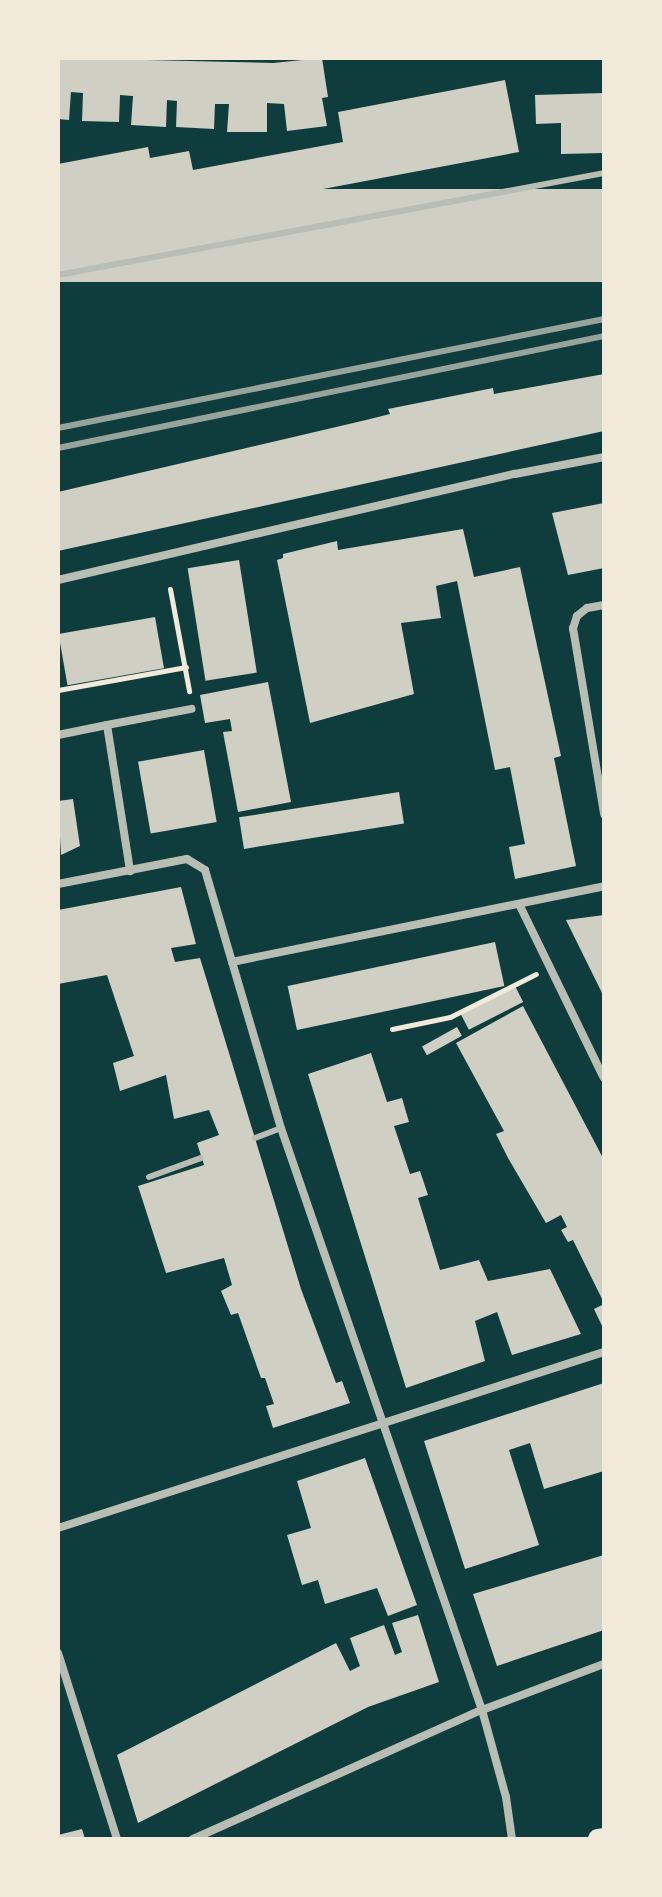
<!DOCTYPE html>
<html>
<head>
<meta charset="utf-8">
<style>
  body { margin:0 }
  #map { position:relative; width:662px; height:1897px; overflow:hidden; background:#0f3d3e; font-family:Montserrat,sans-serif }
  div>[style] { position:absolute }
  .building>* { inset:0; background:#cfcfc3; transform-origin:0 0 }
  .path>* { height:5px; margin:-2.5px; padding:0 2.5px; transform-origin:2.5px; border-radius:2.5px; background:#f1e9da }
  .service>* { height:6px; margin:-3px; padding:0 3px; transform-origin:3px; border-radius:3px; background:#b8beb3 }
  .minor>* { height:8px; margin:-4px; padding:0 4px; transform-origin:4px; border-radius:4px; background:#b8beb3 }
  .primary>* { height:20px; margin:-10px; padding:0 10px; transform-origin:10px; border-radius:10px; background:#f1e9da }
  .rail>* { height:6px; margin:-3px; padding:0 3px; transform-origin:3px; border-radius:3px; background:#97a49c }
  span { translate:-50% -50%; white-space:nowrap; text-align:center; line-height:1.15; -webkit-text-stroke:8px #f1e9da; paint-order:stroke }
  .frame { position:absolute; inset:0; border:60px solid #f1e9da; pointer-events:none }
</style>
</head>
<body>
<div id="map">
  <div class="building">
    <i style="clip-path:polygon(58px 58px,273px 63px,322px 58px,328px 97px,322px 98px,327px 126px,287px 131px,284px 104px,267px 103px,267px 132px,227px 132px,229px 104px,215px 104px,214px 129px,176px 127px,177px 101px,167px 100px,166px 127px,131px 125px,133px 96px,120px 95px,119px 122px,82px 121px,83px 93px,71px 92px,69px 120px,58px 119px)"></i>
    <i style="clip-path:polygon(505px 80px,519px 152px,58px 239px,58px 164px,148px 147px,150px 158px,189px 151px,193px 170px,343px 142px,338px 112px)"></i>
    <i style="clip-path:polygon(604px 93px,604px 153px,561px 154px,561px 123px,536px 124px,535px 95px)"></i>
    <i style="left:604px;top:189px;width:93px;height:557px;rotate:90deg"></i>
    <i style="clip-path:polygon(604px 374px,604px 431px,58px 551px,58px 492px,366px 420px,390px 414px,388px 409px,493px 388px,494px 394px)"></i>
    <i style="clip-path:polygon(604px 503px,604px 568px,568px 575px,552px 513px)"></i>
    <i style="clip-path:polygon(463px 529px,474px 577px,520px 567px,561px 756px,554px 758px,576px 866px,515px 879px,509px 847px,525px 844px,510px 767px,495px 770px,457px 581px,436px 586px,441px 618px,401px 623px,414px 694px,310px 723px,277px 560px,283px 558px,283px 554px,337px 541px,338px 550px)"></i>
    <i style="left:239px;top:560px;width:114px;height:52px;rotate:81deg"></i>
    <i style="left:155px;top:617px;width:52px;height:98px;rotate:80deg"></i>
    <i style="clip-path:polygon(268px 682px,291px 802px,238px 812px,223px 732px,232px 731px,230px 719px,205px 723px,200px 695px)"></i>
    <i style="left:204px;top:750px;width:73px;height:67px;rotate:80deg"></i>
    <i style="left:399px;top:792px;width:32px;height:162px;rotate:81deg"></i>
    <i style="clip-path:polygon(73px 799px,80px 846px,61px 855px,58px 801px)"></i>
    <i style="clip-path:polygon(181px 887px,196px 944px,171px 948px,175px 962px,200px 958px,301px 1289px,336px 1383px,342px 1381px,350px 1403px,273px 1428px,266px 1406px,274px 1404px,265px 1378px,261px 1378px,238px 1313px,231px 1315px,221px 1291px,232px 1285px,224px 1258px,166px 1273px,138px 1186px,204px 1165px,197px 1143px,219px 1135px,209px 1110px,174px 1119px,166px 1075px,120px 1091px,113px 1063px,134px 1056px,107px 975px,58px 984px,58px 910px)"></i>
    <i style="clip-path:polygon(604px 915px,604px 997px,566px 920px)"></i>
    <i style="left:495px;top:942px;width:45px;height:212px;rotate:78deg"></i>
    <i style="left:515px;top:986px;width:18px;height:61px;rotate:63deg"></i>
    <i style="clip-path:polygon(523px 1006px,604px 1160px,604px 1303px,573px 1240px,568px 1242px,561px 1230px,567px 1227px,561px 1215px,546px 1223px,508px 1158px,496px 1134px,504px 1131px,456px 1043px)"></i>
    <i style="left:457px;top:1027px;width:10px;height:40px;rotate:61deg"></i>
    <i style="clip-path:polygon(371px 1053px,387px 1102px,402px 1098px,409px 1122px,394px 1126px,410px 1174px,420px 1171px,428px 1195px,418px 1198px,440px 1270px,479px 1260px,488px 1281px,550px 1269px,581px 1334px,512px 1355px,497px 1312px,475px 1321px,485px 1361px,406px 1388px,308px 1074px)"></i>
    <i style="clip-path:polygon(604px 1304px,604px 1330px,594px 1309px)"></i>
    <i style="clip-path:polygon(604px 1383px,604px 1471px,544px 1489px,530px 1443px,509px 1450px,539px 1545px,465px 1569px,424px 1441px)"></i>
    <i style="clip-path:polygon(365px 1458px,417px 1605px,388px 1616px,377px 1588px,325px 1604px,318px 1580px,302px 1585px,287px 1535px,311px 1528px,297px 1481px)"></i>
    <i style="clip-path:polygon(604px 1555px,604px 1630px,497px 1666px,473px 1594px)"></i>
    <i style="clip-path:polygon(418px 1615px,439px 1682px,368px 1707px,138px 1823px,117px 1755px,336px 1643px,350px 1671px,360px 1666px,350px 1638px,384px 1625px,395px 1655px,402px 1652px,392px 1623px)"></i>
    <i style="clip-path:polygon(82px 1829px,85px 1839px,58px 1839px,58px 1835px)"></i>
  </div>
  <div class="path">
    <i style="left:170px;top:589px;width:104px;rotate:79.4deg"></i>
    <i style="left:58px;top:690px;width:130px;rotate:-10.2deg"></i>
    <i style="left:392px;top:1029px;width:59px;rotate:-11.7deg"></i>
    <i style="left:450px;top:1017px;width:96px;rotate:-26.6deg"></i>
  </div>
  <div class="service">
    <i style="left:58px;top:275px;width:555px;rotate:-10.58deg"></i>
    <i style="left:255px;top:1138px;width:28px;rotate:-21deg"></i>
    <i style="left:149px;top:1177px;width:55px;rotate:-20.1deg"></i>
  </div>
  <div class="minor">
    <i style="left:58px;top:580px;width:469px;rotate:-13.1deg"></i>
    <i style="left:515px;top:474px;width:91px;rotate:-10.8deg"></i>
    <i style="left:604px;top:605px;width:17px;rotate:170deg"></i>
    <i style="left:587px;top:608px;width:13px;rotate:141deg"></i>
    <i style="left:577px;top:616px;width:13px;rotate:108deg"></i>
    <i style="left:573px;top:628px;width:189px;rotate:80.5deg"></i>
    <i style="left:107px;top:725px;width:86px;rotate:-10.8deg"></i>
    <i style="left:58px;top:735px;width:50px;rotate:-11.5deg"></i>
    <i style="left:107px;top:725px;width:148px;rotate:81deg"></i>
    <i style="left:58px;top:884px;width:131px;rotate:-11deg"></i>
    <i style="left:187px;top:859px;width:21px;rotate:31deg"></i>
    <i style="left:205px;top:870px;width:269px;rotate:73.6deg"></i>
    <i style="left:281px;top:1128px;width:616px;rotate:70.95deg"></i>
    <i style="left:482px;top:1710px;width:90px;rotate:74.6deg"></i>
    <i style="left:506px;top:1797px;width:42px;rotate:81.9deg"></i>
    <i style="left:520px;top:906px;width:191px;rotate:64deg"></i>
    <i style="left:232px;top:962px;width:380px;rotate:-11.5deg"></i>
    <i style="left:58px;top:1528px;width:574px;rotate:-17.87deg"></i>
    <i style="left:58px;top:1653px;width:195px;rotate:72.4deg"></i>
    <i style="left:193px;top:1839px;width:316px;rotate:-24.1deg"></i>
    <i style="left:482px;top:1710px;width:130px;rotate:-20.7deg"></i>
  </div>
  <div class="primary">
    <i style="left:598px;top:1839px;width:6px;rotate:-9deg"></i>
  </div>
  <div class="rail">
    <i style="left:58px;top:428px;width:557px;rotate:-11.29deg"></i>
    <i style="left:58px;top:448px;width:557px;rotate:-11.59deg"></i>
  </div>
  <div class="frame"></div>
</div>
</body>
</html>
